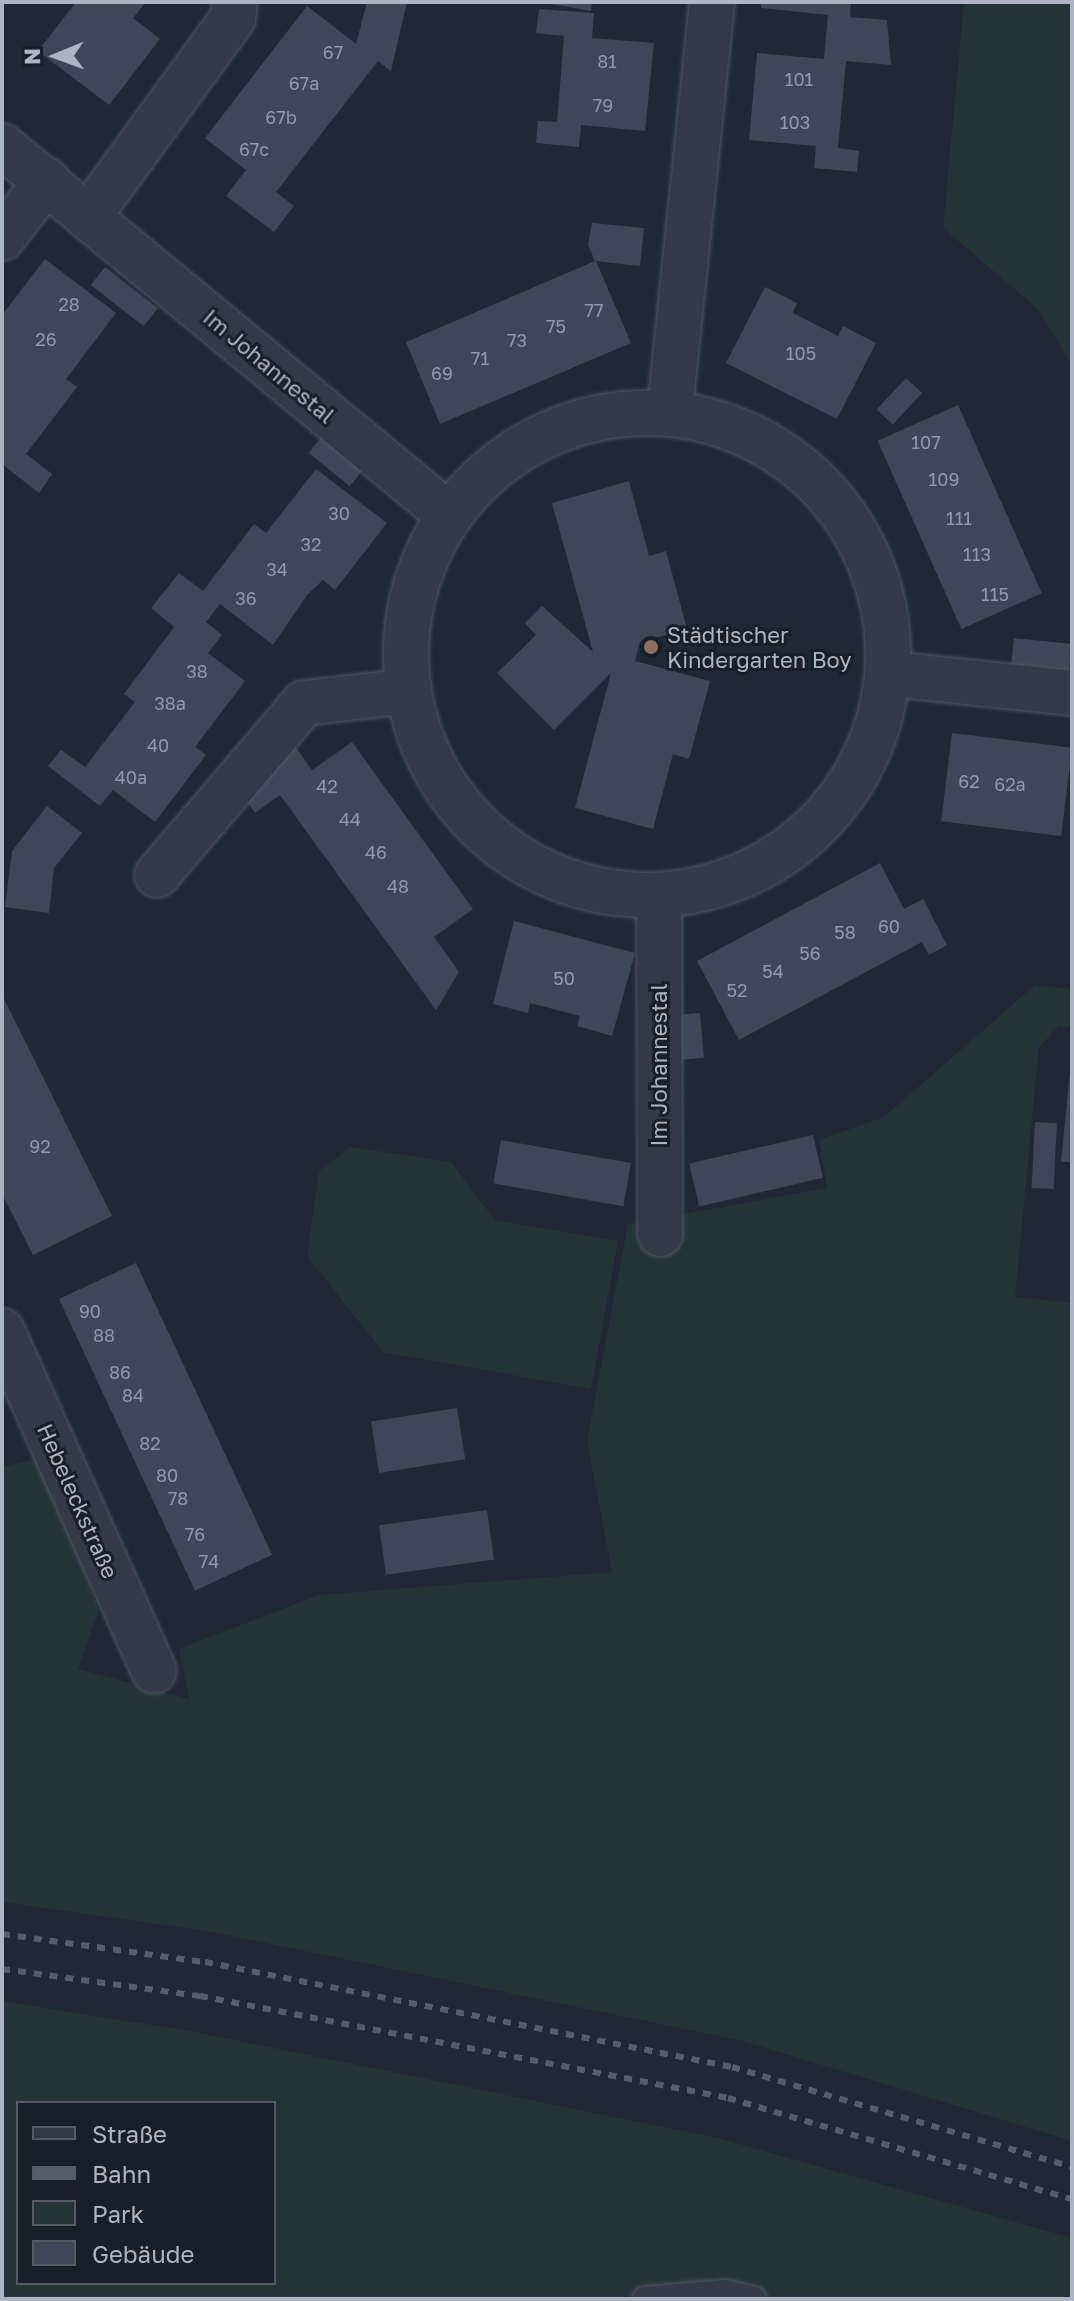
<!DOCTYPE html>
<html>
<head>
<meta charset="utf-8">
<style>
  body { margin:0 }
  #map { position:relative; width:1074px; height:2301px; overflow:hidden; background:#202735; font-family:"Golos Text",sans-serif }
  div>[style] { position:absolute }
  .green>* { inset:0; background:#233437 }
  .building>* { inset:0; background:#3e4758; transform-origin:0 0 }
  .roads { filter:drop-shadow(0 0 2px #4d5461) drop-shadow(0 0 2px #4d5461) }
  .lane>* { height:24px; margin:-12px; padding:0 12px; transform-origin:12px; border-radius:12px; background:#333946 }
  .street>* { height:44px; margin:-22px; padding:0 22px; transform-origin:22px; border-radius:22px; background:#333946 }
  .street>.ring { margin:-22px; padding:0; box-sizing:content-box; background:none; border:44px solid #333946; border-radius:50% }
  .rail>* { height:6px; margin-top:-3px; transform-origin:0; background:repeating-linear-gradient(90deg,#555d6d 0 8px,transparent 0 16px) }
  .dots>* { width:22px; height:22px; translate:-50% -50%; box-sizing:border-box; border:4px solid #191f2a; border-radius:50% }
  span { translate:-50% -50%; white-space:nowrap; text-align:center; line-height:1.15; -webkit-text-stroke:6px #191f2a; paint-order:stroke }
  .number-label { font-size:18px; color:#9199a8 }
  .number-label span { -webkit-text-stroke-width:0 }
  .street-label { font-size:22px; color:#adb4c3 }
  .poi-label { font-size:22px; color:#adb4c3 }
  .left { translate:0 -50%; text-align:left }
  .frame { position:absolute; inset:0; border:4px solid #adb4c3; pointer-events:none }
  .legend { position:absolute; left:16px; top:2101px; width:260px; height:184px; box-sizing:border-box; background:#191f2a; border:2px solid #545b67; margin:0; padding:10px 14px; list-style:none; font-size:24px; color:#adb4c3 }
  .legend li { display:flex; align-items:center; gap:16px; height:40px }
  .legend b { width:40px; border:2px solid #545b67 }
  .north { position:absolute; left:16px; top:16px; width:80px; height:80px; -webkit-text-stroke:6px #191f2a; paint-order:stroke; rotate:269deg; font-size:22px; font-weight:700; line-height:32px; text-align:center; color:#adb4c3 }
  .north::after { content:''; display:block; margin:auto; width:28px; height:36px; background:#adb4c3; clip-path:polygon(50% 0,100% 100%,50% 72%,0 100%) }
</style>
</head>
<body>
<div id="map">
  <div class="green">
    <i style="clip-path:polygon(964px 2px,1072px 2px,1072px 365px,1038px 309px,943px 228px)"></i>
    <i style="clip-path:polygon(1035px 985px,1072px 989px,1072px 1028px,1059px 1026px,1039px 1047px,1015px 1297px,1072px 1303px,1072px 2141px,743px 2041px,208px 1931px,2px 1902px,2px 1467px,41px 1458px,99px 1610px,78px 1669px,189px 1699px,179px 1649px,319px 1595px,612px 1572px,587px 1441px,628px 1224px,827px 1188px,819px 1140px,884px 1117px)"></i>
    <i style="clip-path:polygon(350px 1147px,451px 1162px,495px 1220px,618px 1241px,591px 1389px,383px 1352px,307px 1256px,319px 1171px)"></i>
    <i style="clip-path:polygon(evenodd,2px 2001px,195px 2032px,718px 2138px,1072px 2238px,1072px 2299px,2px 2299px,2px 2001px,18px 2103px,274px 2103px,274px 2283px,18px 2283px,18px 2103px)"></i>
  </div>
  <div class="building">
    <i style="clip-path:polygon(76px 2px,146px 2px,133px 18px,160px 39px,109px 105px,38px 51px)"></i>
    <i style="clip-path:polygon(367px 2px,407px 2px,391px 71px,378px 61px,276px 192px,294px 206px,274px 232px,226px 196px,246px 170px,205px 138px,307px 6px,356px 44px)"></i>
    <i style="clip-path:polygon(540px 2px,592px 2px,591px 11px)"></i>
    <i style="clip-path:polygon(761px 2px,851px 2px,850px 17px,887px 20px,891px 65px,846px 61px,838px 148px,859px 151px,857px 172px,814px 168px,816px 146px,749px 140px,757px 53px,824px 59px,828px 15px,761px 8px)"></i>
    <i style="clip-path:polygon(539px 9px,594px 13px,592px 38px,654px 43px,645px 131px,581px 125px,579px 147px,536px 143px,538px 121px,557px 122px,564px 36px,536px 33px)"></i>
    <i style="clip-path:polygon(592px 223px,644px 228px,640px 266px,596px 261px,631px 343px,440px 424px,406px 342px,595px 261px,588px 245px)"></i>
    <i style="clip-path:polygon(45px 259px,116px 313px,66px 379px,77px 387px,26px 454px,52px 474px,39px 493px,2px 464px,2px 315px)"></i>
    <i style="left:105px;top:267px;width:67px;height:23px;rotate:38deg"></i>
    <i style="clip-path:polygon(765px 287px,797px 303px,793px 313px,838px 336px,843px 326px,876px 343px,837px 419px,726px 363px)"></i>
    <i style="left:906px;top:378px;width:22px;height:43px;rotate:43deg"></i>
    <i style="left:958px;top:405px;width:206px;height:88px;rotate:66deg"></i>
    <i style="left:323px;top:435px;width:53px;height:23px;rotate:39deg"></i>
    <i style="clip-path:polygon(316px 469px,387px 523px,335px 590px,323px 580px,307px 595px,273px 645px,220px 604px,206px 622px,222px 635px,208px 653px,245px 681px,195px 747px,206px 755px,155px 822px,113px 790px,100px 806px,48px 766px,61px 750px,85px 767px,135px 702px,124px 694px,174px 627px,151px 608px,179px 573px,203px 591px,254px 524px,266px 533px)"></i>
    <i style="clip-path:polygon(629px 481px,649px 556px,666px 551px,687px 629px,640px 642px,635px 661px,710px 681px,689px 759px,673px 754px,653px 829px,575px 808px,611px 673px,554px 730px,497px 673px,536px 635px,525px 623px,542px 606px,593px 652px,552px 503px)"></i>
    <i style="left:1014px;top:638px;width:58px;height:26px;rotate:6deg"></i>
    <i style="left:952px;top:733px;width:121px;height:89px;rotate:7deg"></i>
    <i style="clip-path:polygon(292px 742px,312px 770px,352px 742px,473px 909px,434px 937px,459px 972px,436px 1010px,280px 795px,255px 813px,247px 801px)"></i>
    <i style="clip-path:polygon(47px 806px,82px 833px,54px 868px,49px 913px,5px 907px,12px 851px)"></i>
    <i style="clip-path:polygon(880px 863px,904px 909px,923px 899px,947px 945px,929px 955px,922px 942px,739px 1040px,697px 961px)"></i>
    <i style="clip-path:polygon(514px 921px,635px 953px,612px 1036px,577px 1026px,580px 1016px,530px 1003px,528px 1013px,493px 1004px)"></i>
    <i style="clip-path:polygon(2px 995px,112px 1216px,33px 1255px,2px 1194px)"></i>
    <i style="left:700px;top:1013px;width:45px;height:22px;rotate:85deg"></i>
    <i style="clip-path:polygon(1070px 1071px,1072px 1071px,1072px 1162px,1061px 1162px)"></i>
    <i style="left:1035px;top:1122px;width:22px;height:66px;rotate:3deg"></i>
    <i style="left:813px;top:1135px;width:44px;height:127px;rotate:77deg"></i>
    <i style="left:501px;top:1140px;width:132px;height:44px;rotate:10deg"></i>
    <i style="left:136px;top:1263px;width:322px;height:85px;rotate:65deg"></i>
    <i style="left:457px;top:1408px;width:52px;height:87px;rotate:81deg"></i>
    <i style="left:487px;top:1510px;width:50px;height:109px;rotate:82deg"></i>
  </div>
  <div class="roads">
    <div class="lane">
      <i style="left:645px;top:2299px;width:80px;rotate:-5deg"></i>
      <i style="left:725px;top:2292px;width:30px;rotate:14deg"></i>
    </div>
    <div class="street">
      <i style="left:2px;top:146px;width:580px;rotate:39.54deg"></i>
      <i style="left:88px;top:217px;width:246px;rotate:-53.9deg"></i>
      <i style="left:233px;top:18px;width:16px;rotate:-83deg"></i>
      <i style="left:2px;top:238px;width:73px;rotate:-51.7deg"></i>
      <i style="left:670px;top:409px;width:409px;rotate:-84.1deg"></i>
      <i class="ring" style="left:406px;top:413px;width:438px;height:438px"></i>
      <i style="left:890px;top:674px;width:183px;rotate:6deg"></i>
      <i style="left:157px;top:875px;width:226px;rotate:-49.5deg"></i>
      <i style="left:304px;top:703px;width:106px;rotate:-6.5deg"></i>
      <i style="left:659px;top:896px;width:338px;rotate:89.8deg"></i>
      <i style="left:2px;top:1331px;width:372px;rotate:65.9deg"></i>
    </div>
  </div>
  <div class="rail">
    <i style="left:2px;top:1934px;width:205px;rotate:7.9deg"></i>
    <i style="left:205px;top:1962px;width:537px;rotate:11.27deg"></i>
    <i style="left:732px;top:2067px;width:354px;rotate:16.4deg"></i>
    <i style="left:2px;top:1969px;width:200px;rotate:7.8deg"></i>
    <i style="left:200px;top:1996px;width:538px;rotate:10.93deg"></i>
    <i style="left:728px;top:2098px;width:359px;rotate:16.4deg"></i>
  </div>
  <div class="dots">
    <i style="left:651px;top:647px;background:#8d6e63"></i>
  </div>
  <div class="number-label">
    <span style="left:333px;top:52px">67</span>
    <span style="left:607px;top:61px">81</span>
    <span style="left:799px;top:79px">101</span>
    <span style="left:304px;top:83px">67a</span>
    <span style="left:603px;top:105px">79</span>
    <span style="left:281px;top:117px">67b</span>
    <span style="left:795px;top:122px">103</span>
    <span style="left:254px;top:149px">67c</span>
    <span style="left:69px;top:304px">28</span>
    <span style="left:594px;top:310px">77</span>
    <span style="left:556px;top:326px">75</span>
    <span style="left:46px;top:339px">26</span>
    <span style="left:517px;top:340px">73</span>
    <span style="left:801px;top:353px">105</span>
    <span style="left:480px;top:358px">71</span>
    <span style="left:442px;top:373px">69</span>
    <span style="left:926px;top:442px">107</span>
    <span style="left:944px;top:479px">109</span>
    <span style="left:339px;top:513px">30</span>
    <span style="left:959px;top:518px">111</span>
    <span style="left:311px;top:544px">32</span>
    <span style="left:977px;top:554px">113</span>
    <span style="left:277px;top:569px">34</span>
    <span style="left:995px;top:594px">115</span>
    <span style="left:246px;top:598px">36</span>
    <span style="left:197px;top:671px">38</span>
    <span style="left:170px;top:703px">38a</span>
    <span style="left:158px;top:745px">40</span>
    <span style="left:131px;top:777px">40a</span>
    <span style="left:969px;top:781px">62</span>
    <span style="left:1010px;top:784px">62a</span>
    <span style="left:327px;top:786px">42</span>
    <span style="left:350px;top:819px">44</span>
    <span style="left:376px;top:852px">46</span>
    <span style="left:398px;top:886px">48</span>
    <span style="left:889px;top:926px">60</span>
    <span style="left:845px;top:932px">58</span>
    <span style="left:810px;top:953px">56</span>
    <span style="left:773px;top:971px">54</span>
    <span style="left:564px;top:978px">50</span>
    <span style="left:737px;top:990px">52</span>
    <span style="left:40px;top:1146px">92</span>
    <span style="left:90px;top:1311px">90</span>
    <span style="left:104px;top:1335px">88</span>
    <span style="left:120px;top:1372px">86</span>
    <span style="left:133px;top:1395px">84</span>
    <span style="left:150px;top:1443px">82</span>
    <span style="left:167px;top:1475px">80</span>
    <span style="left:178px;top:1498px">78</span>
    <span style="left:195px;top:1534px">76</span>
    <span style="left:209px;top:1561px">74</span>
  </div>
  <div class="street-label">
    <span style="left:269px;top:366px;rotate:40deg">Im Johannestal</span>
    <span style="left:659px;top:1065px;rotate:-90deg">Im Johannestal</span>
    <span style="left:78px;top:1501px;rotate:66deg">Hebeleckstraße</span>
  </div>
  <div class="poi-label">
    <span class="left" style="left:667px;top:647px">Städtischer<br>Kindergarten Boy</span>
  </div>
  <div class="frame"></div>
  <ul class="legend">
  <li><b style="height:10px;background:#333946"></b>Straße</li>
  <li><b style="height:10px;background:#555d6d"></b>Bahn</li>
  <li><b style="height:22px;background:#233437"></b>Park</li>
  <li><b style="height:22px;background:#3e4758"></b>Gebäude</li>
  </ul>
  <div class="north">N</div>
</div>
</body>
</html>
